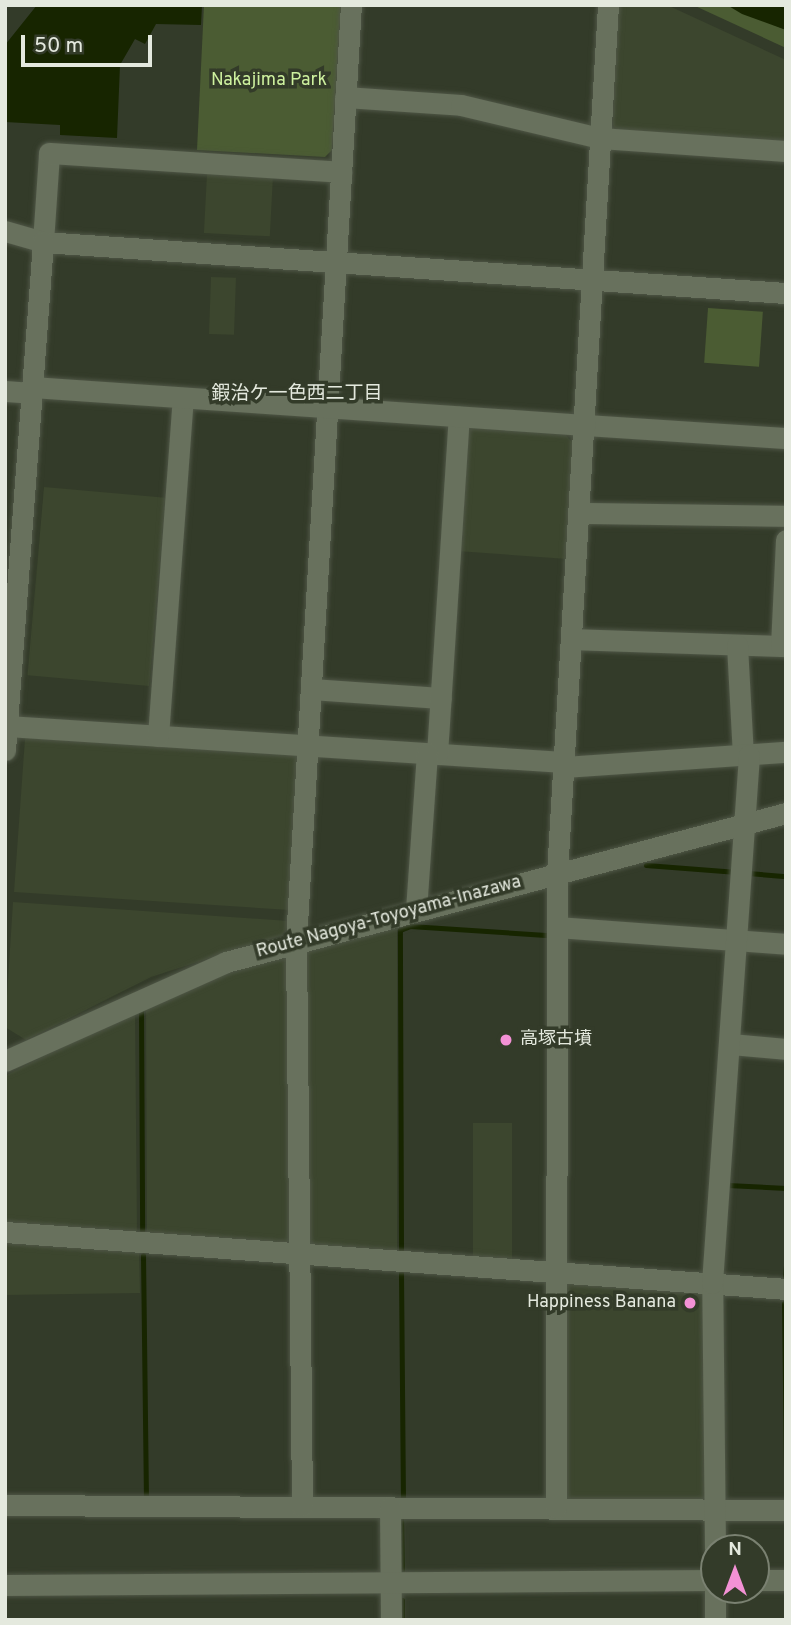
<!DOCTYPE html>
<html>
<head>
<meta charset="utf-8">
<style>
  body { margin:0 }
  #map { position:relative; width:791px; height:1625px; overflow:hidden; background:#333b29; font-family:Overpass,"Noto Sans JP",sans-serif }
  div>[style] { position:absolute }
  .built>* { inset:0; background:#3c462e; transform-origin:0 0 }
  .green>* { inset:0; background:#4b5c33; transform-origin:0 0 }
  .water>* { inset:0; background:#172500 }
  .stream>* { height:5px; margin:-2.5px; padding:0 2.5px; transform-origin:2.5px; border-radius:2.5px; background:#172500 }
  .roads { filter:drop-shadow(0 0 2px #4f5646) drop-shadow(0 0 2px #4f5646) }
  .street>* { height:21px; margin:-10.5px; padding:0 10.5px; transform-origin:10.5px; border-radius:10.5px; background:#68715d }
  .secondary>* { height:21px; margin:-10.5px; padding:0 10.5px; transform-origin:10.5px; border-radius:10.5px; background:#68715d }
  .dots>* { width:19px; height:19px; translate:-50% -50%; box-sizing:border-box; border:4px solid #333b29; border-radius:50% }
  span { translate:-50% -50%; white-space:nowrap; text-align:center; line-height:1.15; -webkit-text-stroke:7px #333b29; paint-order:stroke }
  .park-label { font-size:18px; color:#cdf09e }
  .street-label { font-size:18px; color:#e4e9de }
  .poi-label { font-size:18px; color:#e4e9de }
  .left { translate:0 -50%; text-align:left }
  .right { translate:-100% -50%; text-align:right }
  .neighbourhood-label { font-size:19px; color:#e4e9de }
  .frame { position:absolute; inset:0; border:7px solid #e4e9de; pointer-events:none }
  .north { position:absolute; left:700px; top:1534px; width:70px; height:70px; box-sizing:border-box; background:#333b29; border:2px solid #7a8171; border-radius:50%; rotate:0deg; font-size:19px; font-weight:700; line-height:28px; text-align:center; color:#e4e9de }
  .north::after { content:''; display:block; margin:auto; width:24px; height:32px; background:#f391d5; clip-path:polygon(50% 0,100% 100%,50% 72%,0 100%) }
  .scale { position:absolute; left:21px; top:35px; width:131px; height:32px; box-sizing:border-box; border:4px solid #e4e9de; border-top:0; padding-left:9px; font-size:21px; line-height:24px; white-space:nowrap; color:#e4e9de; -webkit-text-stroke:5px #333b29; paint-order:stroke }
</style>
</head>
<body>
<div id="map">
  <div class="built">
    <i style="clip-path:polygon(617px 5px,667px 5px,786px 60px,786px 144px,619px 132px,613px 125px)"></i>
    <i style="left:207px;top:174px;width:66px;height:59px;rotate:3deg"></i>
    <i style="left:211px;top:277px;width:25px;height:57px;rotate:2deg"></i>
    <i style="clip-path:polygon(473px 428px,566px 435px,575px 446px,567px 559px,457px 551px,466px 433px)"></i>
    <i style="left:44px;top:487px;width:122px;height:189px;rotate:5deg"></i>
    <i style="clip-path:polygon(31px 733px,293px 751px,300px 761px,290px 910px,14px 892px,25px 739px)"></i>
    <i style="clip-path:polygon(13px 902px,289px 921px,289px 925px,282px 935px,151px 977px,26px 1040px,5px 1027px)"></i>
    <i style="left:397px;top:926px;width:330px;height:97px;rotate:90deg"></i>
    <i style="clip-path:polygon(290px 954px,292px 1238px,285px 1244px,147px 1234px,146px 1004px,204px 979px)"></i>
    <i style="clip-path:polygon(135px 1009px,137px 1234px,5px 1223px,5px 1076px)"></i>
    <i style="left:473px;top:1123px;width:39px;height:139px"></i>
    <i style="clip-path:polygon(5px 1241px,139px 1251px,140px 1293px,5px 1295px)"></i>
    <i style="clip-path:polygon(566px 1281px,701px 1292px,706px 1297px,708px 1504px,562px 1503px)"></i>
  </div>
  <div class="green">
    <i style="clip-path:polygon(204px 5px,341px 5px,332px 150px,325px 157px,197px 150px)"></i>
    <i style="clip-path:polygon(693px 5px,727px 5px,786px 30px,786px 48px)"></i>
    <i style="left:708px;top:308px;width:55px;height:55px;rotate:4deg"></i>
  </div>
  <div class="water">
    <i style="clip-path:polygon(37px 5px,202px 5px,201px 25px,156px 24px,145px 44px,135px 39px,120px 65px,117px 138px,60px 135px,60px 125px,5px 122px,5px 45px)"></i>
    <i style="clip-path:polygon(727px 5px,786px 5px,786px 30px,742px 14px)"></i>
  </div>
  <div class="stream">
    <i style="left:646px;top:865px;width:91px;rotate:4.4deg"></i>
    <i style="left:748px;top:873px;width:38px;rotate:5deg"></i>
    <i style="left:141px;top:1007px;width:226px;rotate:89.7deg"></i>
    <i style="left:727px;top:1185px;width:59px;rotate:2.9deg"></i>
    <i style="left:401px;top:1250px;width:320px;rotate:-90.2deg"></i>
    <i style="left:400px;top:930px;width:11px;rotate:-22deg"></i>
    <i style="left:410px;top:926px;width:136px;rotate:3.8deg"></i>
    <i style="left:143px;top:1255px;width:246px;rotate:89.3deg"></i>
    <i style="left:401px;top:1273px;width:227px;rotate:89.5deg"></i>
    <i style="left:785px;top:1280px;width:14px;rotate:-86deg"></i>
    <i style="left:784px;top:1303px;width:167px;rotate:89.3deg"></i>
    <i style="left:402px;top:1570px;width:55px;rotate:-91deg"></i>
    <i style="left:401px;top:1515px;width:4px"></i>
    <i style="left:402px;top:1600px;width:20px;rotate:90deg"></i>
  </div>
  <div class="roads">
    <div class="street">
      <i style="left:345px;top:97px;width:116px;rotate:3.9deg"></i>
      <i style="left:461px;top:105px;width:143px;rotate:13.4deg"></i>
      <i style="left:600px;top:138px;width:186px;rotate:4deg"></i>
      <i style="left:43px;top:242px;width:89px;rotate:-86.1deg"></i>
      <i style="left:49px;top:153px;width:293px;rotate:3.7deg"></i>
      <i style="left:585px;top:425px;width:201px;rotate:3.7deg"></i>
      <i style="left:580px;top:513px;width:206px;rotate:0.8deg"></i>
      <i style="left:572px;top:639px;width:214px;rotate:1.9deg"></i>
      <i style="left:737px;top:645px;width:110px;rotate:86.9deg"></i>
      <i style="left:781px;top:646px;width:106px;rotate:-87.3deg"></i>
      <i style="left:311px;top:689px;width:130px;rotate:4deg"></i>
      <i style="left:7px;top:726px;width:558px;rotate:3.7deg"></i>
      <i style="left:158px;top:736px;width:339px;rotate:-85.8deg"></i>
      <i style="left:437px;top:754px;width:338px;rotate:-86.3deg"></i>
      <i style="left:564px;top:767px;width:223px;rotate:-3.9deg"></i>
      <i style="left:416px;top:910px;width:157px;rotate:-86deg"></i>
      <i style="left:557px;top:927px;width:230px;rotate:4.2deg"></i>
      <i style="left:730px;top:1044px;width:56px;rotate:5.1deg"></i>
      <i style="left:5px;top:1232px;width:783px;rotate:4.17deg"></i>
      <i style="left:5px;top:1505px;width:781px;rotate:0.37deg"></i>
      <i style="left:302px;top:1506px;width:565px;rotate:-90.61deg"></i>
      <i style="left:296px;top:941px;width:938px;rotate:-86.64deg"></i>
      <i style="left:390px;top:1507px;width:113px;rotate:89.5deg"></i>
      <i style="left:556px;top:1508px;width:634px;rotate:-89.91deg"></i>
      <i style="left:715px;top:1548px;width:265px;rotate:-90.6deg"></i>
      <i style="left:712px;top:1283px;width:529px;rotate:-85.99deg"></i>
      <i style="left:756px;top:1580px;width:30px"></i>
      <i style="left:5px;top:1585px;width:709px;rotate:-0.4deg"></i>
      <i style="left:715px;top:1590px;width:30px;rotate:90deg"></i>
    </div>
    <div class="secondary">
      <i style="left:5px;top:231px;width:40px;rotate:16deg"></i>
      <i style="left:43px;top:242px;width:745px;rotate:3.93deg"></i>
      <i style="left:32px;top:387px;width:554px;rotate:3.93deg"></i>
      <i style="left:5px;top:391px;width:27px;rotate:4deg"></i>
      <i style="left:5px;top:750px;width:509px;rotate:-85.72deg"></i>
      <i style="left:557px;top:874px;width:870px;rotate:-86.64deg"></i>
      <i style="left:5px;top:1061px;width:242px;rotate:-24.1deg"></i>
      <i style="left:226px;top:962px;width:579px;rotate:-14.9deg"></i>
    </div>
  </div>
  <div class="dots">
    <i style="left:506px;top:1040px;background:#f391d5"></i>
    <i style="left:690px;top:1303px;background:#f391d5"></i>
  </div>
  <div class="park-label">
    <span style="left:269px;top:81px">Nakajima Park</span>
  </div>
  <div class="street-label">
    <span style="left:389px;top:918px;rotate:-15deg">Route Nagoya-Toyoyama-Inazawa</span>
  </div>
  <div class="poi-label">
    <span class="left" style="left:520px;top:1040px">高塚古墳</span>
    <span class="right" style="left:676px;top:1303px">Happiness Banana</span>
  </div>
  <div class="neighbourhood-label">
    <span style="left:297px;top:395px">鍜治ケ一色西二丁目</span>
  </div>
  <div class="frame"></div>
  <div class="north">N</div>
  <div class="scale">50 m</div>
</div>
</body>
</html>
